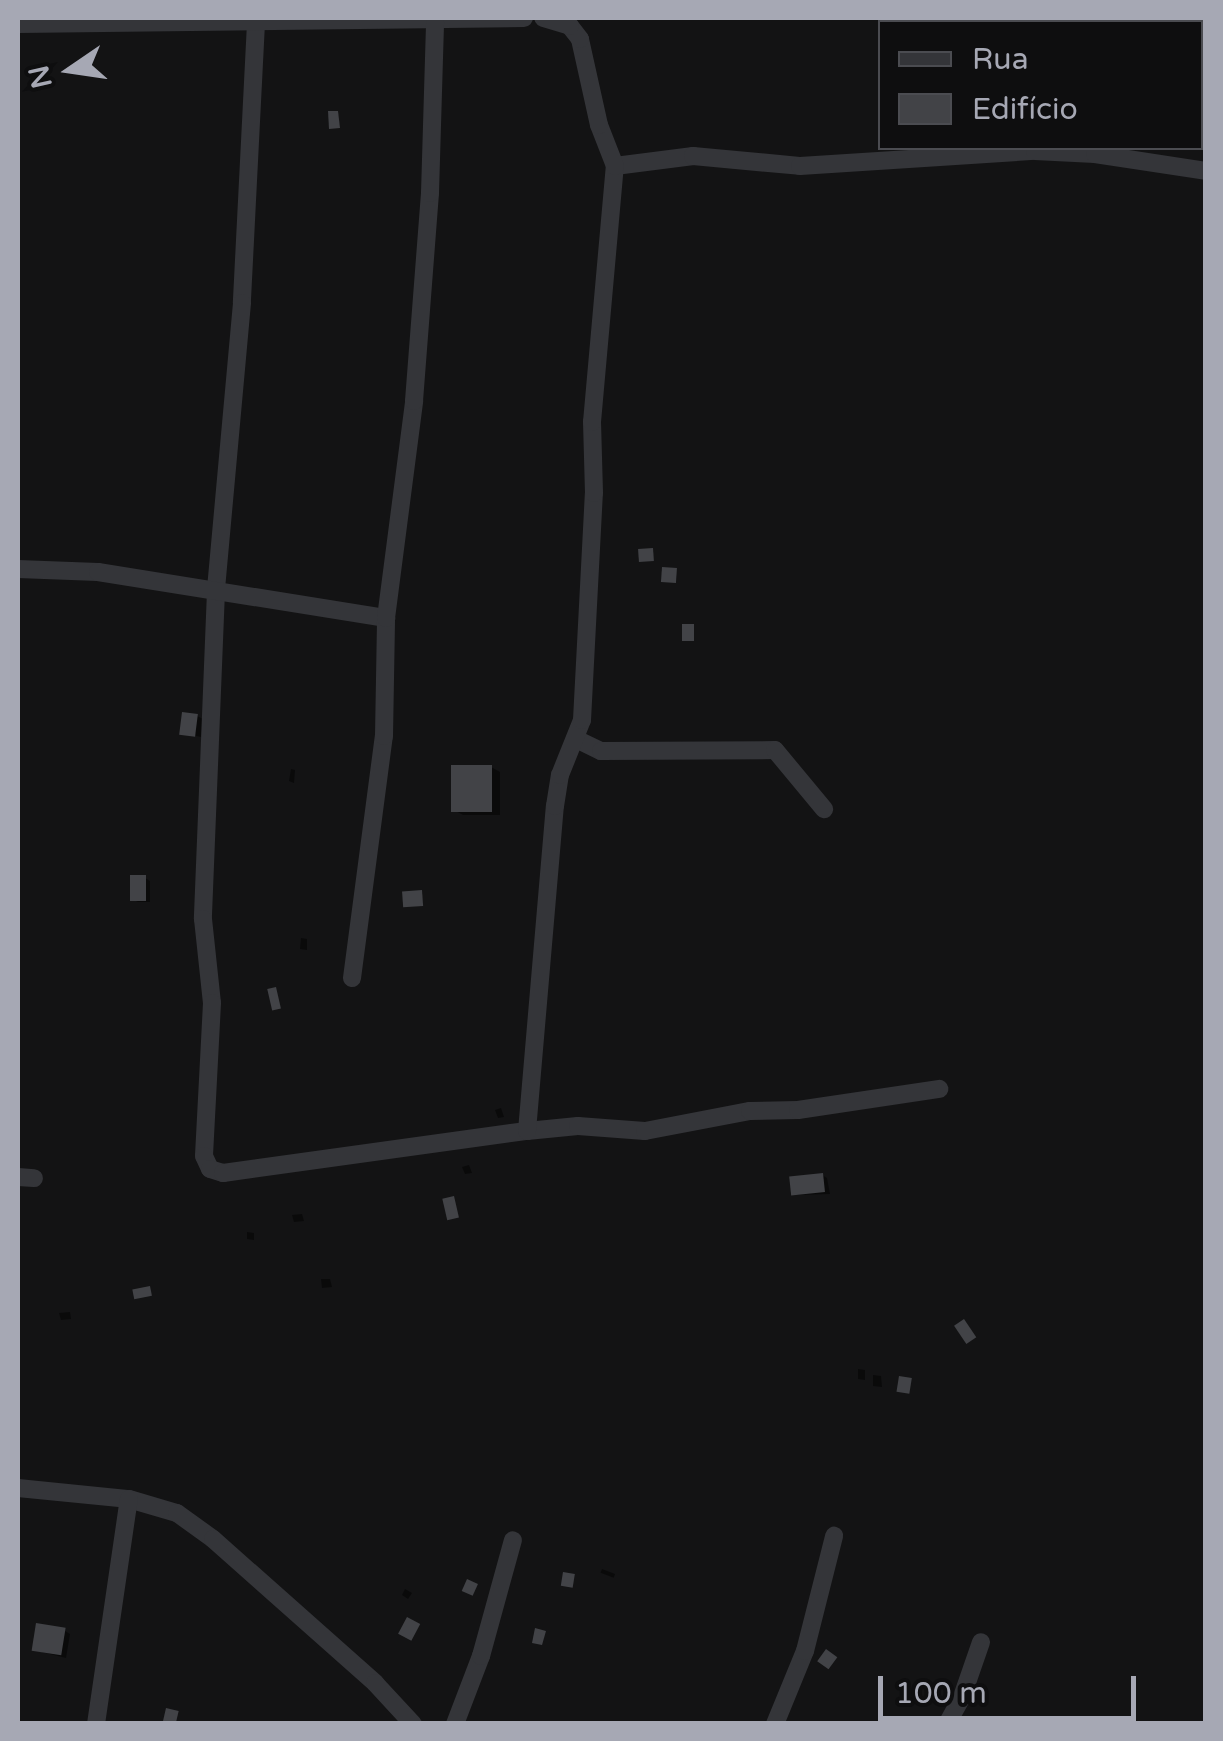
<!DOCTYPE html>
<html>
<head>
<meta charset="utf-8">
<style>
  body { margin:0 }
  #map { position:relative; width:1223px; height:1741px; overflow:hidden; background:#131314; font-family:"Varela Round",sans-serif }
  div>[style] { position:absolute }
  .shadow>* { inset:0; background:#0007; transform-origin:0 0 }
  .building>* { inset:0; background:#424347; transform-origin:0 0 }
  .street>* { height:18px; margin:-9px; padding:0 9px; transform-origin:9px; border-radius:9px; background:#343539 }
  span { translate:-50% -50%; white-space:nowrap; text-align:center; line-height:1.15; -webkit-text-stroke:10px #0e0e0f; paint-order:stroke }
  .frame { position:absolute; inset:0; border:20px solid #a6a8b4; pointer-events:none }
  .legend { position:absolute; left:878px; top:20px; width:325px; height:130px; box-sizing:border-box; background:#0e0e0f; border:2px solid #4b4c51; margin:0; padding:12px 18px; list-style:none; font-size:30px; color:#a6a8b4 }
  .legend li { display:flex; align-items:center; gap:20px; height:50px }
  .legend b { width:50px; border:2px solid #4b4c51 }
  .north { position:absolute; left:20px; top:20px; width:100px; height:100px; -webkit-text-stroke:8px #0e0e0f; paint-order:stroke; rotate:257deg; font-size:28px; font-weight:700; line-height:40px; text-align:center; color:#a6a8b4 }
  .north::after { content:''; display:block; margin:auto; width:35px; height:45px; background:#a6a8b4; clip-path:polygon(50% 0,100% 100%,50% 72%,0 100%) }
  .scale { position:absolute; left:878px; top:1676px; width:258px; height:45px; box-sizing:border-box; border:5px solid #a6a8b4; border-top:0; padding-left:12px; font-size:30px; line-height:35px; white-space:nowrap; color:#a6a8b4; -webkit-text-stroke:8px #0e0e0f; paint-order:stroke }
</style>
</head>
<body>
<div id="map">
  <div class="shadow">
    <i style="clip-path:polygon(197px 716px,203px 719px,201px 737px,183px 733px)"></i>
    <i style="clip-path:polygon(491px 767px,500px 772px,500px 815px,463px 815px,454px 810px)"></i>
    <i style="clip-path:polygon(291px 769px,295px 770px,294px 783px,289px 781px)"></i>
    <i style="clip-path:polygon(145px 878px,150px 881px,150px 902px,138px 902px,132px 899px)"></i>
    <i style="clip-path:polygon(301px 938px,307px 939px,307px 950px,300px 949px)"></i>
    <i style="clip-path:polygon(501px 1108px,504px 1117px,498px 1118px,495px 1110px)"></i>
    <i style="clip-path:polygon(469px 1165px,472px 1173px,465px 1174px,462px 1167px)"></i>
    <i style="clip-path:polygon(822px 1175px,827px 1178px,830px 1194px,794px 1195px)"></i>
    <i style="clip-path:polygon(302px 1214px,304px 1221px,294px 1222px,292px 1215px)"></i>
    <i style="clip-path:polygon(247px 1232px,254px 1233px,254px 1240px,247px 1239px)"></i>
    <i style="clip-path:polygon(321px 1279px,330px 1279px,332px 1287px,322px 1288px)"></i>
    <i style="clip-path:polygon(70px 1312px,71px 1319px,61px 1320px,59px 1313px)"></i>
    <i style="clip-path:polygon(858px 1369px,865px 1370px,865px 1380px,858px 1379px)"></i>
    <i style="clip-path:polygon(873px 1375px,881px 1376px,882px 1387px,873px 1386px)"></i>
    <i style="left:602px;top:1569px;width:14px;height:4px;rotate:21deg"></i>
    <i style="clip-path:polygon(405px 1589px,412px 1593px,408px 1599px,402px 1595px)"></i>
    <i style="clip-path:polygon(65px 1631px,70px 1634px,66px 1658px,34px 1650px)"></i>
  </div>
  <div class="building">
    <i style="clip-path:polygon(328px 111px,338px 111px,340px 128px,329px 129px)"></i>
    <i style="left:653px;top:548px;width:13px;height:15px;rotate:86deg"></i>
    <i style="left:662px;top:567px;width:15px;height:15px;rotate:4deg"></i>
    <i style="left:682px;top:624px;width:12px;height:17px"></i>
    <i style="left:182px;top:712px;width:16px;height:23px;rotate:7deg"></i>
    <i style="left:451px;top:765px;width:41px;height:47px"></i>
    <i style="left:130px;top:875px;width:16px;height:26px"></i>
    <i style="left:422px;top:890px;width:16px;height:20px;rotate:86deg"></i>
    <i style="left:276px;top:987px;width:22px;height:9px;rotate:77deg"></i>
    <i style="left:823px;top:1173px;width:19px;height:34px;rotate:84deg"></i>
    <i style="left:454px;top:1196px;width:22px;height:12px;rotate:77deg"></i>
    <i style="left:150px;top:1286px;width:10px;height:18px;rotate:79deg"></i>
    <i style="left:964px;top:1319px;width:22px;height:12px;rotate:56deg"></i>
    <i style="left:899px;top:1376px;width:13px;height:16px;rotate:9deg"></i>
    <i style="left:563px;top:1572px;width:12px;height:14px;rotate:9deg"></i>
    <i style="left:467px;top:1579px;width:12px;height:13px;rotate:24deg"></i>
    <i style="left:407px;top:1617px;width:15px;height:19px;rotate:28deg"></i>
    <i style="left:36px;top:1623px;width:30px;height:28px;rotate:9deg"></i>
    <i style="clip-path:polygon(535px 1628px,546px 1631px,542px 1645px,532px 1643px)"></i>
    <i style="left:826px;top:1649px;width:14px;height:15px;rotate:36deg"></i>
    <i style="left:166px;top:1708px;width:13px;height:14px;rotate:13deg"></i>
  </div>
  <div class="street">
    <i style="left:1109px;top:22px;width:4px;rotate:-76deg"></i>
    <i style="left:256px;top:23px;width:280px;rotate:92.9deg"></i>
    <i style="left:242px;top:303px;width:289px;rotate:95.2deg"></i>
    <i style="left:216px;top:591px;width:328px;rotate:92.3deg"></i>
    <i style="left:203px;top:919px;width:84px;rotate:83.9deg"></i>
    <i style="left:212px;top:1003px;width:153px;rotate:93deg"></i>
    <i style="left:204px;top:1156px;width:14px;rotate:65deg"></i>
    <i style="left:210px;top:1169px;width:14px;rotate:17deg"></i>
    <i style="left:223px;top:1173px;width:307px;rotate:-7.9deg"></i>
    <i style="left:527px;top:1131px;width:51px;rotate:-5.6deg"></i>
    <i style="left:578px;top:1126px;width:67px;rotate:4.3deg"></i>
    <i style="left:645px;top:1131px;width:107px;rotate:-10.8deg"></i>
    <i style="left:750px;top:1111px;width:48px;rotate:-1.2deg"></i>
    <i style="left:798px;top:1110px;width:143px;rotate:-8.5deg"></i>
    <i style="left:18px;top:24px;width:506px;rotate:-0.68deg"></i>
    <i style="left:615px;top:166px;width:79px;rotate:-7.3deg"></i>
    <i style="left:693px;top:156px;width:107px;rotate:5.3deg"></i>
    <i style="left:800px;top:166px;width:235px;rotate:-3.7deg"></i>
    <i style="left:1035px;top:151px;width:60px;rotate:2.9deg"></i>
    <i style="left:1095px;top:154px;width:112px;rotate:8.7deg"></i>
    <i style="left:18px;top:569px;width:80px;rotate:2.1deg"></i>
    <i style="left:98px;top:572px;width:292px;rotate:9.1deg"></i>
    <i style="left:578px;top:740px;width:25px;rotate:26deg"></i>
    <i style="left:601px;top:751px;width:174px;rotate:-0.3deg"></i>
    <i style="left:775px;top:750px;width:77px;rotate:50.3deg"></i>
    <i style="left:352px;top:978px;width:244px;rotate:-82.5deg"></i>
    <i style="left:384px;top:736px;width:118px;rotate:-89deg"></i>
    <i style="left:386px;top:618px;width:219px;rotate:-82.6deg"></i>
    <i style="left:414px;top:401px;width:209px;rotate:-85.6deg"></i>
    <i style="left:430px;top:193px;width:171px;rotate:-88.3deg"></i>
    <i style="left:527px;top:1131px;width:326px;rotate:-85.1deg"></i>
    <i style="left:555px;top:806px;width:31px;rotate:-81deg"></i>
    <i style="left:560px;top:775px;width:59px;rotate:-68.2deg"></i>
    <i style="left:582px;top:720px;width:227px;rotate:-87deg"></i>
    <i style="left:594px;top:493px;width:71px;rotate:-91.6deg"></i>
    <i style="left:592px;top:422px;width:257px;rotate:-84.9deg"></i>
    <i style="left:615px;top:166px;width:44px;rotate:-111.3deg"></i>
    <i style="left:599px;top:125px;width:88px;rotate:-102.5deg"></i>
    <i style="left:580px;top:39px;width:16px;rotate:-128deg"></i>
    <i style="left:570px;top:26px;width:28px;rotate:-163deg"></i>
    <i style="left:18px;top:1177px;width:16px;rotate:4deg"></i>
    <i style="left:18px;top:1488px;width:112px;rotate:5.7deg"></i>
    <i style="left:129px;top:1499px;width:50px;rotate:16.3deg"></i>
    <i style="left:177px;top:1513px;width:44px;rotate:35.8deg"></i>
    <i style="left:213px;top:1539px;width:217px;rotate:41.6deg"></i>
    <i style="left:375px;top:1683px;width:56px;rotate:47.2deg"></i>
    <i style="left:96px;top:1724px;width:227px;rotate:-81.7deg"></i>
    <i style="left:455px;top:1724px;width:73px;rotate:-69.1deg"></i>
    <i style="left:481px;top:1656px;width:120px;rotate:-74.6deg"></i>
    <i style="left:775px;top:1724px;width:79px;rotate:-67.7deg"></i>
    <i style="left:805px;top:1651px;width:119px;rotate:-75.8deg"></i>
    <i style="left:947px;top:1724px;width:31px;rotate:-61deg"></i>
    <i style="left:962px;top:1697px;width:58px;rotate:-70.9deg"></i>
  </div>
  <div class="frame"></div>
  <ul class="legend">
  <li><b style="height:12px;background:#343539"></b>Rua</li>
  <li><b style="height:28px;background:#424347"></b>Edifício</li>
  </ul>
  <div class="north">N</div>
  <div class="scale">100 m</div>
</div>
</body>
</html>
